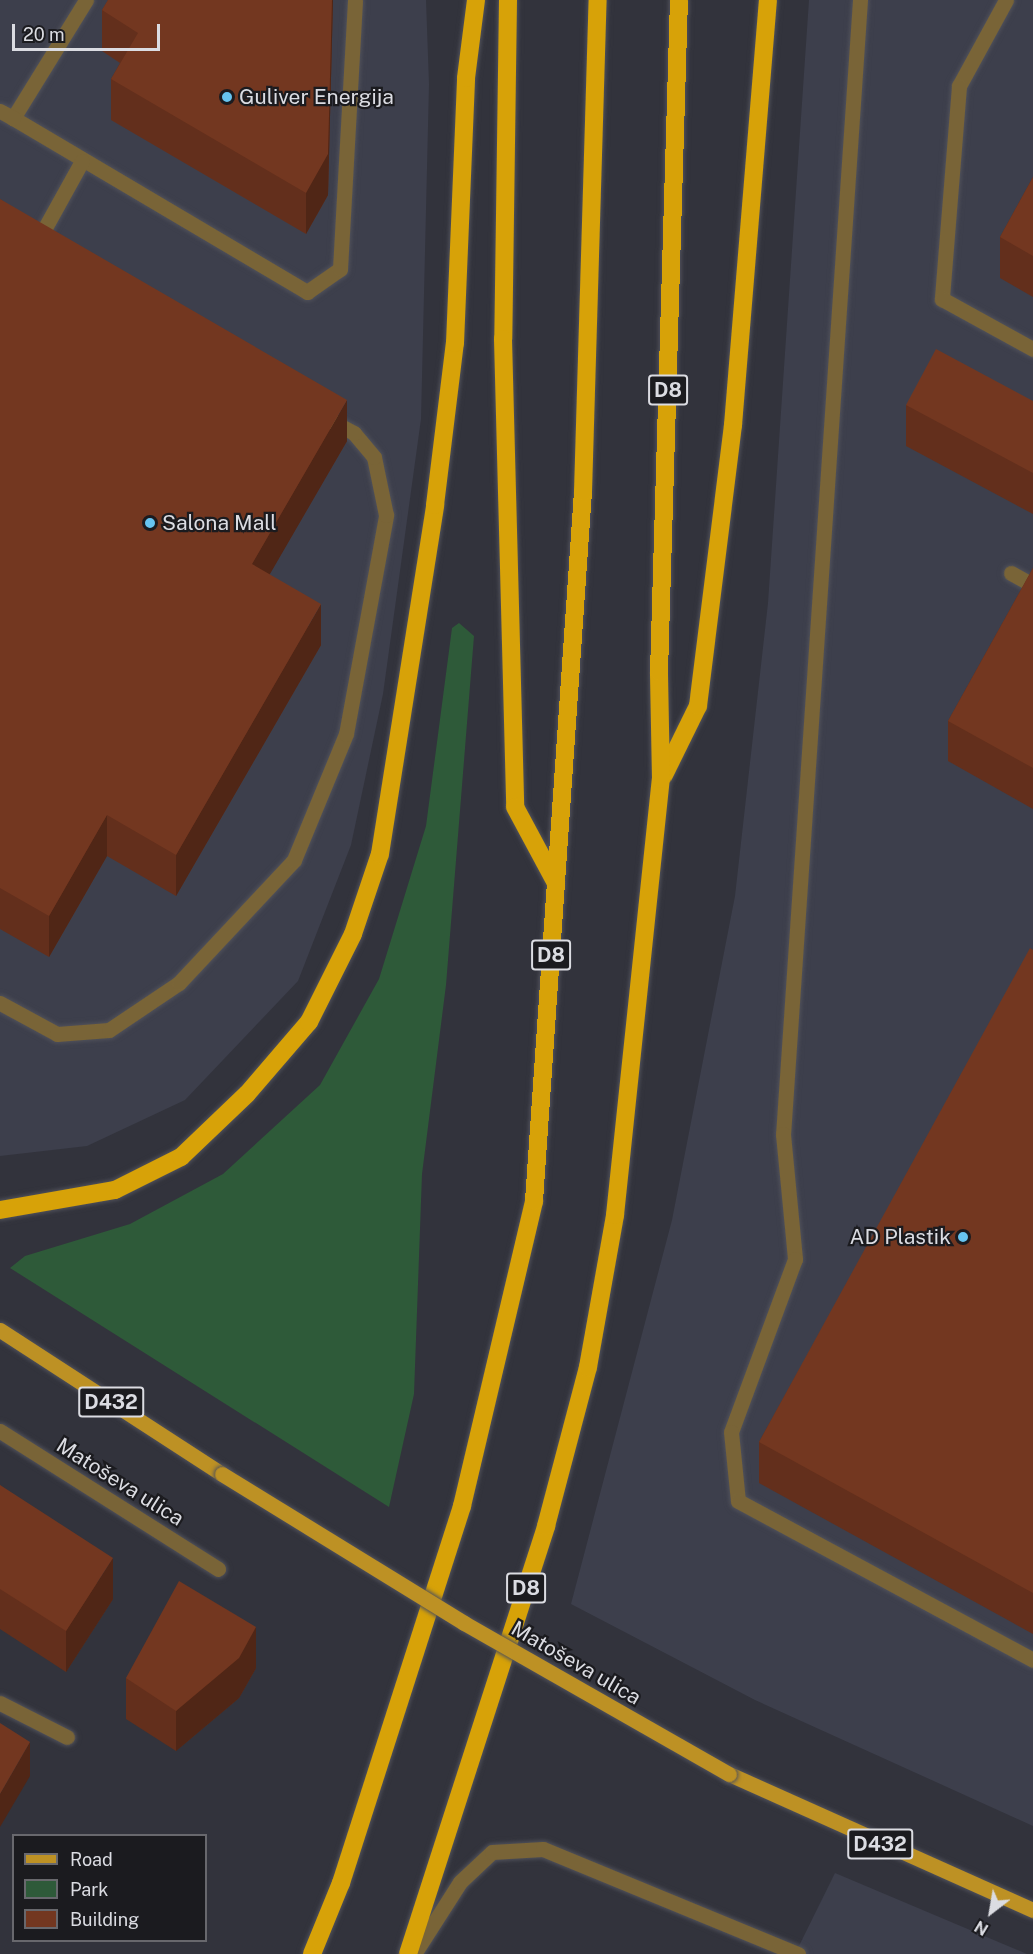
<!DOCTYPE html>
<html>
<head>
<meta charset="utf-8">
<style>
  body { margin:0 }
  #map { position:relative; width:1033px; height:1954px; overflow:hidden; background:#32333c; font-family:"Public Sans",sans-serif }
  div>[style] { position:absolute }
  .built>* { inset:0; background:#3d3f4c }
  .green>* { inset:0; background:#2e5a39 }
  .roads { filter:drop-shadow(0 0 2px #50515a) drop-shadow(0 0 2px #50515a) }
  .lane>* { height:15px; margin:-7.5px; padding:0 7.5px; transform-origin:7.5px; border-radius:7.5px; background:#796437 }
  .street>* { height:15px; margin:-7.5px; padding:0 7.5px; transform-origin:7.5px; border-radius:7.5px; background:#796437 }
  .primary>* { height:15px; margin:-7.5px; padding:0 7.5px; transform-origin:7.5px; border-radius:7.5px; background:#bd9124 }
  .highway>* { height:18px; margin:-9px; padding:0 9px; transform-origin:9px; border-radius:9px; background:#d7a208 }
  .bridges { filter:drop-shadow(0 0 2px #50515a) drop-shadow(0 0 2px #50515a) }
  .primary-bridge>* { height:15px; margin:-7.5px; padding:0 7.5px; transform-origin:7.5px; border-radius:7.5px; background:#bd9124 }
  .wall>* { inset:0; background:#632f1c }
  .shaded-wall>* { inset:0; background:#502616 }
  .building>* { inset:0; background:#733720 }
  .dots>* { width:16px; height:16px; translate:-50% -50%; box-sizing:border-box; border:3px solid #1b1b1f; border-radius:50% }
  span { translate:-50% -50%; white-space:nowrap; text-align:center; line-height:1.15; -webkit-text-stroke:4.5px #1b1b1f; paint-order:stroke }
  .shield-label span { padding:2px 4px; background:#1b1b1f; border:2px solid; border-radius:4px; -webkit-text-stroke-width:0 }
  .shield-label { font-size:20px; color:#dbdce2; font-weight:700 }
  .poi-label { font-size:21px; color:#dbdce2 }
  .left { translate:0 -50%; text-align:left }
  .right { translate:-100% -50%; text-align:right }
  .street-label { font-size:21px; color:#dbdce2 }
  .legend { position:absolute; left:12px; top:1834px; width:195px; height:108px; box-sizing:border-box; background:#1b1b1f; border:2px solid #68686d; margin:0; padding:8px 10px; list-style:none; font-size:18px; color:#dbdce2 }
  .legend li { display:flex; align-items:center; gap:12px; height:30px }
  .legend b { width:30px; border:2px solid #68686d }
  .north { position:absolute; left:961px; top:1882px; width:60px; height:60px; -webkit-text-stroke:4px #1b1b1f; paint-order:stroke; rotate:211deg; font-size:16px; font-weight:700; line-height:24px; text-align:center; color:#dbdce2 }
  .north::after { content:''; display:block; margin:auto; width:21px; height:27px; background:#dbdce2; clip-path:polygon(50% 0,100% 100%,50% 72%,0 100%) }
  .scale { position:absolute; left:12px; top:24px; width:148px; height:27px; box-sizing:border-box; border:3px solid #dbdce2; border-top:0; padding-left:8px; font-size:18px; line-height:21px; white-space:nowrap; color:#dbdce2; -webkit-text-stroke:4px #1b1b1f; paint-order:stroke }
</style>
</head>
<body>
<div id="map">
  <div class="built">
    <i style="clip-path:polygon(0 0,426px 0,429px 84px,421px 419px,383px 694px,351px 845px,298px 981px,185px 1100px,87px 1146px,0 1156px)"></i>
    <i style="clip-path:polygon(809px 0,1033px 0,1033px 1826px,755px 1700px,571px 1604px,672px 1220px,735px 896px,768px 603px)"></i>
    <i style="clip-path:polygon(835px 1873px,1027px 1954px,795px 1954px)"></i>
  </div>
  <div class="green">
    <i style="clip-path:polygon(459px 623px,474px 636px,446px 985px,422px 1174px,414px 1394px,389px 1507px,10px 1268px,25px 1256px,130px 1224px,223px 1174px,320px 1085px,379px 979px,426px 826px,452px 628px)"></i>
  </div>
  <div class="roads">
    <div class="lane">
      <i style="left:86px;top:0;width:139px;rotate:121.7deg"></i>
      <i style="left:13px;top:118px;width:342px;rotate:30.6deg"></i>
      <i style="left:307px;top:292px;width:40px;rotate:-34.9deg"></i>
      <i style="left:340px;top:269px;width:269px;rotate:-86.8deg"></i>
      <i style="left:860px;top:0;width:1137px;rotate:93.88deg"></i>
      <i style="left:783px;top:1134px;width:126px;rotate:84.5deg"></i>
      <i style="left:795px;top:1259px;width:184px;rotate:110.3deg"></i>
      <i style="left:731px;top:1432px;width:69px;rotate:84.2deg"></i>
      <i style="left:738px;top:1501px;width:335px;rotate:28.3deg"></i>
      <i style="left:1006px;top:0;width:98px;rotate:118.7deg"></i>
      <i style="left:959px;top:86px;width:214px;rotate:94.6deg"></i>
      <i style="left:942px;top:299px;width:104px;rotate:28.8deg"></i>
      <i style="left:36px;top:244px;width:95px;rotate:-61deg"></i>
      <i style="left:1011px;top:573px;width:25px;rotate:29deg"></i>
      <i style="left:0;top:1003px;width:65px;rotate:28.5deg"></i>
      <i style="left:57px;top:1034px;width:52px;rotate:-4.4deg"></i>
      <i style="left:109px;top:1030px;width:84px;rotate:-33.9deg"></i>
      <i style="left:179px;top:983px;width:168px;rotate:-46.9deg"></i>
      <i style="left:294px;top:860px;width:136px;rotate:-67.6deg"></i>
      <i style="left:346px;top:734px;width:223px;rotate:-79.6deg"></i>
      <i style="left:386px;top:515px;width:59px;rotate:-101.7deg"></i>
      <i style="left:374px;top:457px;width:31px;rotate:-130deg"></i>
      <i style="left:354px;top:433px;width:27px;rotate:-152deg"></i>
      <i style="left:414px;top:1954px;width:85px;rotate:-57.4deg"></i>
      <i style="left:460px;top:1882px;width:44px;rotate:-43.2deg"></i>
      <i style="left:492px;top:1852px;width:51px;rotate:-3.4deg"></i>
      <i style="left:543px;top:1849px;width:276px;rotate:22.4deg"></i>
    </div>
    <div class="street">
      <i style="left:0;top:111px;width:15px;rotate:28deg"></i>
      <i style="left:0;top:1431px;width:258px;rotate:32.3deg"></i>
      <i style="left:0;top:1703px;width:75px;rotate:26.9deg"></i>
    </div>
    <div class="primary">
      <i style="left:0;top:1330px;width:265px;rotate:33deg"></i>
      <i style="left:729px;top:1774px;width:333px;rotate:24.1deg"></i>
    </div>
    <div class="highway">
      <i style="left:508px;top:0;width:339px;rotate:90.8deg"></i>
      <i style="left:503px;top:339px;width:468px;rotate:88.5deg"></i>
      <i style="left:515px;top:807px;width:86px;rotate:61.7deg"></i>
      <i style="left:664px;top:775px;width:77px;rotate:-63.8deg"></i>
      <i style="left:698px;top:706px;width:283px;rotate:-82.9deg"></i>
      <i style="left:733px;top:425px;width:426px;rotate:-85.3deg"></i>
      <i style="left:0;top:1210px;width:117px;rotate:-9.9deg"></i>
      <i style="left:115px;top:1190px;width:74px;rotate:-26.6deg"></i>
      <i style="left:181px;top:1157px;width:91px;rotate:-43.7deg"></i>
      <i style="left:247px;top:1094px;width:95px;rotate:-49.3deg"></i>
      <i style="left:309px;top:1022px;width:98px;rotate:-63.4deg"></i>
      <i style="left:353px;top:934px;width:84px;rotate:-71.4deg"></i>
      <i style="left:380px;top:854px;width:353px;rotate:-81deg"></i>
      <i style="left:435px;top:505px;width:163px;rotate:-83deg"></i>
      <i style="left:455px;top:343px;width:265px;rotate:-87.6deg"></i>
      <i style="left:466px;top:78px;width:79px;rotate:-82.7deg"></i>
      <i style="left:312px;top:1954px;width:77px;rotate:-67.8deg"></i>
      <i style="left:341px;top:1883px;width:396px;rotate:-72.2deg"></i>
      <i style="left:462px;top:1506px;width:313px;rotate:-76.7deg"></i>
      <i style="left:534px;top:1201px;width:711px;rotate:-86.05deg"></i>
      <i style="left:583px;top:492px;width:492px;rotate:-88.3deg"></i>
      <i style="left:408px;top:1954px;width:450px;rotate:-72.1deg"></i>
      <i style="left:546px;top:1526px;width:164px;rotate:-75.2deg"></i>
      <i style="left:588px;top:1367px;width:154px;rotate:-79.9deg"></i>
      <i style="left:615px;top:1215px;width:438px;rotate:-84deg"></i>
      <i style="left:661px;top:779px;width:107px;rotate:-91.1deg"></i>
      <i style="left:659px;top:672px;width:672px;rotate:-88.3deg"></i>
    </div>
  </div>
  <div class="bridges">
    <div class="primary-bridge">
      <i style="left:222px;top:1474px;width:284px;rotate:31.6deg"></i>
      <i style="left:464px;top:1623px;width:305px;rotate:29.7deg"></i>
    </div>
  </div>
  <div class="wall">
    <i style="clip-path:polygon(108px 0,333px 0,328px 195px,306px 234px,111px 120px,111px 79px,120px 63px,102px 51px,102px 10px)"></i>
    <i style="clip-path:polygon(1033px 177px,1033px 297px,1000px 278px,1000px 237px)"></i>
    <i style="clip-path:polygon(0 199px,347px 441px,269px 575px,321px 645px,176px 896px,107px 856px,49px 957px,0 929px)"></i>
    <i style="clip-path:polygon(1033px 401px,1033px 514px,906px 446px,906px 405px)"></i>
    <i style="clip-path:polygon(1033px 568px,1033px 809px,948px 761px,948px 721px)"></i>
    <i style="clip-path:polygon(1033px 950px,1033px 1634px,759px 1483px,759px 1442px)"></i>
    <i style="clip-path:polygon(0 1485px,113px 1599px,66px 1672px,0 1629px)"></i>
    <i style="clip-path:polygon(256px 1668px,239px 1698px,176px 1751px,126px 1719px,126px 1678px)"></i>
  </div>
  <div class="shaded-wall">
    <i style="clip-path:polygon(332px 0,333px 0,328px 195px,306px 234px,306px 193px)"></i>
    <i style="clip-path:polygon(347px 400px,347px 441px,252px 605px,252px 564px)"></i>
    <i style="clip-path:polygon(321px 604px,321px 645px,176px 896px,176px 855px)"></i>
    <i style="clip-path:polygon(107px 815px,107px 856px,49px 957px,49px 916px)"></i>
    <i style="clip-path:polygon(113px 1558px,113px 1599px,66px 1672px,66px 1631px)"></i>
    <i style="clip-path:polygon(256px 1627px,256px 1668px,239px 1698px,176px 1751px,176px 1711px)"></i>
    <i style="clip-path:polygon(30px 1742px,30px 1776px,0 1827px,0 1794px)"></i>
  </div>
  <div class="building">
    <i style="clip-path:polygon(108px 0,332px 0,328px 154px,306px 193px,111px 79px,138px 33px,102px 10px)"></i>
    <i style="clip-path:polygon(1033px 177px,1033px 256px,1000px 237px)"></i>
    <i style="clip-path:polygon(0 199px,347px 400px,252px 564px,321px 604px,176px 855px,107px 815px,49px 916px,0 888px)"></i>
    <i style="clip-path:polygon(936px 349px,1033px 401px,1033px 473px,906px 405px)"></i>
    <i style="clip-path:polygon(1033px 568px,1033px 768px,948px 721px)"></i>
    <i style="clip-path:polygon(1030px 948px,1033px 950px,1033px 1593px,759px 1442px)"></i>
    <i style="clip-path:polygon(0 1485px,113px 1558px,66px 1631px,0 1589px)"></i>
    <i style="clip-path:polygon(179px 1581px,256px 1627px,239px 1658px,176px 1711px,126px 1678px)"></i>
    <i style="clip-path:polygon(0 1723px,30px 1742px,0 1794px)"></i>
  </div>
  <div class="dots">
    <i style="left:227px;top:97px;background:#67c4f0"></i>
    <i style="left:150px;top:523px;background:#67c4f0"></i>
    <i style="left:963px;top:1237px;background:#67c4f0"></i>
  </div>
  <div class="shield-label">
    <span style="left:668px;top:390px">D8</span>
    <span style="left:551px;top:955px">D8</span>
    <span style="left:111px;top:1402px">D432</span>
    <span style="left:526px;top:1588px">D8</span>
    <span style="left:880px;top:1844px">D432</span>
  </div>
  <div class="poi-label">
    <span class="left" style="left:239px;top:97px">Guliver Energija</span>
    <span class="left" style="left:162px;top:523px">Salona Mall</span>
    <span class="right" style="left:951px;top:1237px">AD Plastik</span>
  </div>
  <div class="street-label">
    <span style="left:120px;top:1482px;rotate:32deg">Matoševa ulica</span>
    <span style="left:576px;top:1663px;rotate:30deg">Matoševa ulica</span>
  </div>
  <ul class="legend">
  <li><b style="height:8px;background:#bd9124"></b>Road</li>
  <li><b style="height:16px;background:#2e5a39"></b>Park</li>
  <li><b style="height:16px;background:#733720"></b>Building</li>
  </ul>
  <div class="north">N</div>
  <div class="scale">20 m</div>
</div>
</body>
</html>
